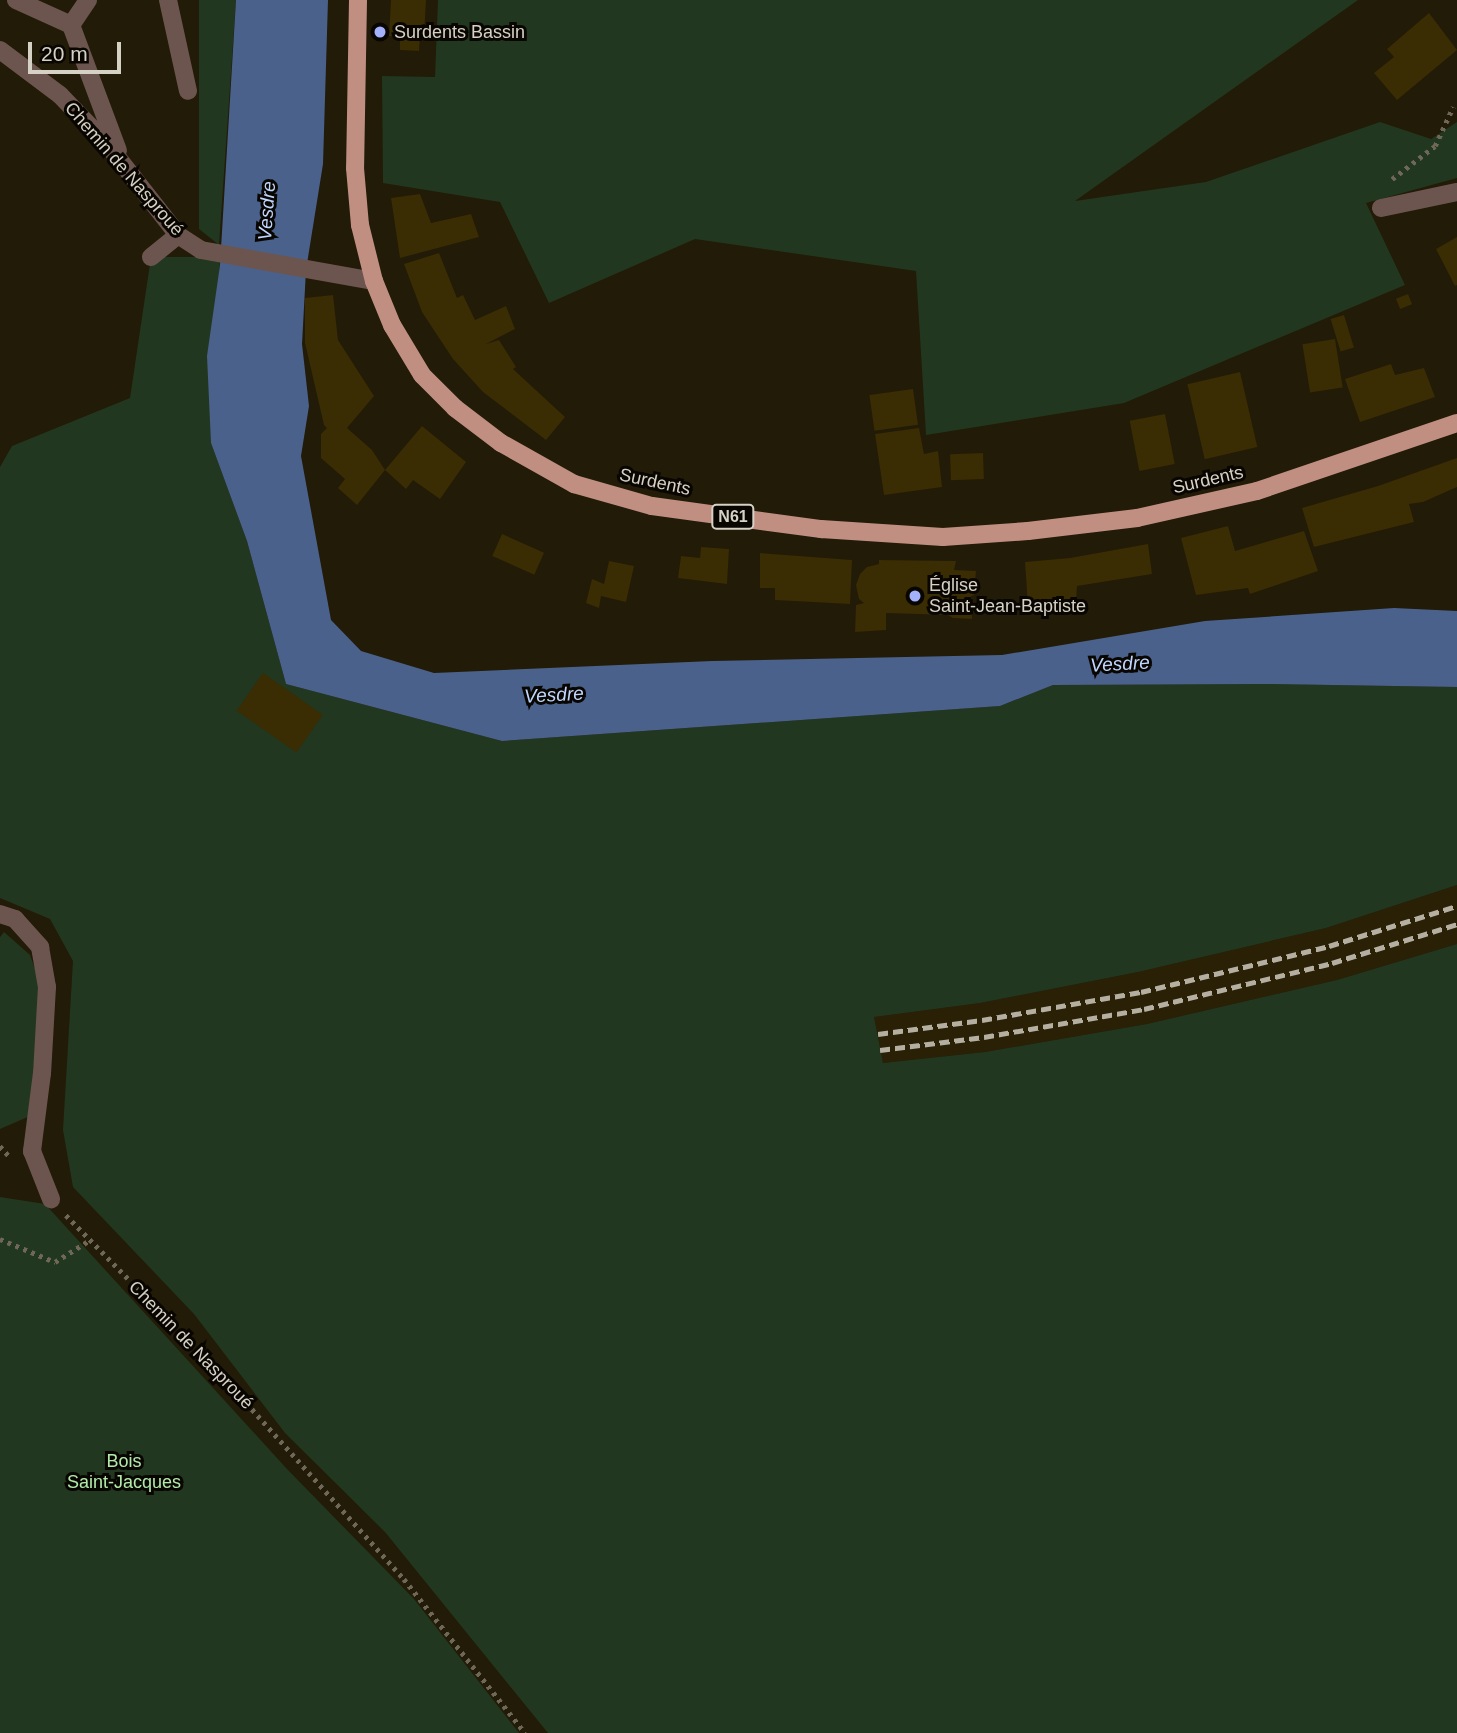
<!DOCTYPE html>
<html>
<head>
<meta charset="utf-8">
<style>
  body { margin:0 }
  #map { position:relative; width:1457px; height:1733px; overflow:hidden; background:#221b07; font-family:Helvetica,sans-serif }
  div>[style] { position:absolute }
  .built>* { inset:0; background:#2a2005 }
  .green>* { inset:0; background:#22371f }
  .water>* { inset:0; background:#4a618c }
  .building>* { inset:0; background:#3a2c03; transform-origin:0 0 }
  .path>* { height:4.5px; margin-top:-2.25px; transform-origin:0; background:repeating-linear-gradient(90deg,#6f6858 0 3.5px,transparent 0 8.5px) }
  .minor>* { height:18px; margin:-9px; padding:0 9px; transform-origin:9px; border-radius:9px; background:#6d554f }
  .major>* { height:18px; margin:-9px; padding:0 9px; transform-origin:9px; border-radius:9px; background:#c08f82 }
  .rail>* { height:5px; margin-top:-2.5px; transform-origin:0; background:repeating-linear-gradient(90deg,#b5afa2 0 10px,transparent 0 15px) }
  .dots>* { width:19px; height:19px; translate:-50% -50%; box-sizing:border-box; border:4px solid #090602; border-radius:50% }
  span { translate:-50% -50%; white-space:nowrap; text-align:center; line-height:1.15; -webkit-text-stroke:6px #090602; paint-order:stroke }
  .shield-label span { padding:2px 5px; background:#090602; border:2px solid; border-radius:5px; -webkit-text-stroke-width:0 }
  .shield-label { font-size:16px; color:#d6d1c5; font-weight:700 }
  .poi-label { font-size:18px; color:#d6d1c5 }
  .left { translate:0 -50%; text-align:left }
  .street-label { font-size:18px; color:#d6d1c5 }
  .park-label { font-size:18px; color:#b2eaaa }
  .water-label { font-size:19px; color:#bfd6ff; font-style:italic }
  .scale { position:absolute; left:28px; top:42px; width:93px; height:32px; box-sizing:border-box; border:4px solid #d6d1c5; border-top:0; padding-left:9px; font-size:21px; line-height:24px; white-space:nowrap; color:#d6d1c5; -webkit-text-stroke:5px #090602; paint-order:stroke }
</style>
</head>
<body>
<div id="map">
  <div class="built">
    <i style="clip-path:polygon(1457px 885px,1457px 944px,1337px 980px,1147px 1024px,985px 1052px,883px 1063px,874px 1017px,980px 1003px,1138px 972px,1326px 928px)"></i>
  </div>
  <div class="green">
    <i style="clip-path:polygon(199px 0,236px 0,219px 245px,199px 229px)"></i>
    <i style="clip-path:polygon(438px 0,1358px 0,1075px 201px,1206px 182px,1380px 122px,1431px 139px,1457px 122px,1457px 178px,1366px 203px,1405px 285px,1124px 403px,926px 435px,916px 271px,695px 239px,549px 303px,500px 202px,383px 183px,382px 76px,435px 77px)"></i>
    <i style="clip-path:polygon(151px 257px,220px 257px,211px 443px,247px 541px,286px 684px,502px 741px,1000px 706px,1053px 685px,1267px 684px,1457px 687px,1457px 885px,1326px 928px,1138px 972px,980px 1003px,874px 1017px,883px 1063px,985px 1052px,1147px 1024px,1337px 980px,1457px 944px,1457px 1733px,548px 1733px,385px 1532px,285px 1433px,194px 1314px,73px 1187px,63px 1130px,73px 961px,50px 919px,0 898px,0 467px,12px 446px,130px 398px)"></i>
    <i style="clip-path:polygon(4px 932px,30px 955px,40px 983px,30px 1116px,0 1129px,0 937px)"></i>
    <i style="clip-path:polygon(0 1197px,45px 1204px,287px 1469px,414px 1599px,519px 1733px,0 1733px)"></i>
  </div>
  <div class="water">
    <i style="clip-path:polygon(236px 0,328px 0,323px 164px,306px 270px,302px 344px,309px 406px,301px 456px,331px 620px,361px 651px,434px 673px,712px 661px,1002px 655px,1205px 621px,1394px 608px,1457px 611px,1457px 687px,1267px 684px,1053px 685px,1000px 706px,502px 741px,286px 684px,247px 541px,211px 443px,207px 356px,220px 265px)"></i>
  </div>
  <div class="building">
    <i style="clip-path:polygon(391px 0,426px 0,424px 37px,420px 36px,419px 51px,400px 50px,400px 37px,389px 36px)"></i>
    <i style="clip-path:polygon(1429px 13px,1457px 50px,1397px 100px,1374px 73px,1394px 57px,1387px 49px)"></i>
    <i style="clip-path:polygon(420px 194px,431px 223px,471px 214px,479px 237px,400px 258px,391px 198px)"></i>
    <i style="clip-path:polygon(1457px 237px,1457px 285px,1455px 286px,1436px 249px)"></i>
    <i style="clip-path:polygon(439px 253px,457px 298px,463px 295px,475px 320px,506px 306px,515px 329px,486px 344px,499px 340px,516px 367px,513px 369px,565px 417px,546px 440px,483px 392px,453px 359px,422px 312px,404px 264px)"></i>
    <i style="left:1408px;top:294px;width:11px;height:13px;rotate:68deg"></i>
    <i style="clip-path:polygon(333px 295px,338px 340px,374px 396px,347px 428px,372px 450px,385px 470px,422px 426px,466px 462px,440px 499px,413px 480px,406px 489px,385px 470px,357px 505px,338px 488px,345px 479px,321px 458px,321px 434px,327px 428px,324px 425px,305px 343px,305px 298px)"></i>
    <i style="left:1344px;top:315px;width:34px;height:14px;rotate:73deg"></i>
    <i style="left:1335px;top:339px;width:49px;height:33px;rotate:81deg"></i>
    <i style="clip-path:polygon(1391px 364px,1395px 375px,1424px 368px,1435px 397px,1360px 422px,1345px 379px)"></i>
    <i style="left:1240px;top:372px;width:77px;height:54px;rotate:77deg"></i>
    <i style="left:913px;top:389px;width:36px;height:44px;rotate:82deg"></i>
    <i style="left:1165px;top:414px;width:51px;height:36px;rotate:79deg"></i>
    <i style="clip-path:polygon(919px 428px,924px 454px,938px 451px,942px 487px,884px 495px,875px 434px)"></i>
    <i style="left:983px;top:453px;width:26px;height:33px;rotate:88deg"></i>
    <i style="clip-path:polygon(1457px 458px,1457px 487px,1423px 502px,1409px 504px,1414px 522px,1314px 547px,1302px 508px,1378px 486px)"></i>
    <i style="clip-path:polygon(1228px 526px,1235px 551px,1304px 531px,1318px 571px,1250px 594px,1248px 588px,1196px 595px,1181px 538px)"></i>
    <i style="left:502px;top:534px;width:46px;height:24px;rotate:24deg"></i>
    <i style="clip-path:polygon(1148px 544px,1152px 574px,1077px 586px,1076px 604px,1028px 606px,1025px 562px,1070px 558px)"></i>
    <i style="clip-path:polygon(701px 547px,729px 549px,727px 584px,678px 578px,681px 556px,700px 558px)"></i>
    <i style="clip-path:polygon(760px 553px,852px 560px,850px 604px,775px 600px,775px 588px,760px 588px)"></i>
    <i style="clip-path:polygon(879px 560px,956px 561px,954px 570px,976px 571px,974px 595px,971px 596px,972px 619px,953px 618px,948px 615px,886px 613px,886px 630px,855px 632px,856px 605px,864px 603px,859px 599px,856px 585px,860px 574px,867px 567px,879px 564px)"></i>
    <i style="clip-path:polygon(609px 561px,634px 566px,626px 602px,601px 596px,599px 608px,586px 603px,592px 579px,604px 584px)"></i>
    <i style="left:263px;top:673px;width:73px;height:46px;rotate:35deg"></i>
  </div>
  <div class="path">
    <i style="left:1392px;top:179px;width:54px;rotate:-37.5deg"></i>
    <i style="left:1435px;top:146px;width:43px;rotate:-65.2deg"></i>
    <i style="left:0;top:1146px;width:13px;rotate:48deg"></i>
    <i style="left:66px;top:1215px;width:218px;rotate:45.7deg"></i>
    <i style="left:218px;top:1371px;width:279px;rotate:48.2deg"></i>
    <i style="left:404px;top:1579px;width:196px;rotate:51.8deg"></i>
    <i style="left:0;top:1239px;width:60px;rotate:22.7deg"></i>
    <i style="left:55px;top:1262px;width:41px;rotate:-32.2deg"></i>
  </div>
  <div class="minor">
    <i style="left:16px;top:0;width:60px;rotate:24.4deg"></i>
    <i style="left:88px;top:0;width:30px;rotate:124deg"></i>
    <i style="left:71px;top:25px;width:134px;rotate:69.5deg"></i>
    <i style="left:168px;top:0;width:93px;rotate:77.6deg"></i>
    <i style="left:0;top:50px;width:75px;rotate:36.9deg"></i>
    <i style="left:60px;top:95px;width:68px;rotate:46.2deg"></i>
    <i style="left:107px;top:144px;width:115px;rotate:52deg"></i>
    <i style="left:178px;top:235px;width:27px;rotate:33deg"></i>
    <i style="left:201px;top:250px;width:176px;rotate:10.2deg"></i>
    <i style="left:1381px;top:208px;width:78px;rotate:-11.9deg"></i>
    <i style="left:151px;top:257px;width:35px;rotate:-39deg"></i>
    <i style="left:0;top:914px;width:16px;rotate:18deg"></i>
    <i style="left:15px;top:919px;width:38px;rotate:48deg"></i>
    <i style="left:40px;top:947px;width:41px;rotate:80.1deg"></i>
    <i style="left:47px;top:987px;width:86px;rotate:93.3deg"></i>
    <i style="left:42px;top:1073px;width:79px;rotate:97.3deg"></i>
    <i style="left:32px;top:1151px;width:52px;rotate:68.4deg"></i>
  </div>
  <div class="major">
    <i style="left:358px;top:0;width:168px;rotate:91deg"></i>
    <i style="left:355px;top:168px;width:57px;rotate:85deg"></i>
    <i style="left:360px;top:225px;width:58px;rotate:76deg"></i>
    <i style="left:374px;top:281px;width:48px;rotate:67.8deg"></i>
    <i style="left:392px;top:325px;width:58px;rotate:59deg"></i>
    <i style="left:422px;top:375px;width:47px;rotate:45deg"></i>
    <i style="left:455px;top:408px;width:58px;rotate:37.3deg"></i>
    <i style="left:501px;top:443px;width:84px;rotate:29.3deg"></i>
    <i style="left:574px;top:484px;width:81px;rotate:15.8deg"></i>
    <i style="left:652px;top:506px;width:171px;rotate:7.8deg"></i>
    <i style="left:821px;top:529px;width:122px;rotate:3.8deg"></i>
    <i style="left:943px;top:537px;width:85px;rotate:-4deg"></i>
    <i style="left:1028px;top:531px;width:110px;rotate:-6.8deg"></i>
    <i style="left:1137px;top:518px;width:123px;rotate:-12.7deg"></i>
    <i style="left:1257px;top:491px;width:211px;rotate:-18.8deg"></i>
  </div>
  <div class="rail">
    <i style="left:878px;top:1034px;width:105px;rotate:-7.7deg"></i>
    <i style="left:982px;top:1020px;width:161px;rotate:-10deg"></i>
    <i style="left:1141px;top:992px;width:194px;rotate:-13.7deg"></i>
    <i style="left:1329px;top:946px;width:134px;rotate:-17.4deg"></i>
    <i style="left:880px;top:1050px;width:105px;rotate:-7.1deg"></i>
    <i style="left:984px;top:1037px;width:162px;rotate:-9.9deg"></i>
    <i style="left:1144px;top:1009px;width:194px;rotate:-13.7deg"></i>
    <i style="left:1332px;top:963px;width:131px;rotate:-17.3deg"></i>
  </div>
  <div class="dots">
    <i style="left:380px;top:32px;background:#a4b2fc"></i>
    <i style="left:915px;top:596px;background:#a4b2fc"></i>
  </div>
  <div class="shield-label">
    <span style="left:733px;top:517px">N61</span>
  </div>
  <div class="poi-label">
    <span class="left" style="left:394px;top:32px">Surdents Bassin</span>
    <span class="left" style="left:929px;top:596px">Église<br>Saint-Jean-Baptiste</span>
  </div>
  <div class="street-label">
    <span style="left:124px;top:169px;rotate:49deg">Chemin de Nasproué</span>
    <span style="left:1208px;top:480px;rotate:-13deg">Surdents</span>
    <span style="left:655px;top:482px;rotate:12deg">Surdents</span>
    <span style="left:191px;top:1345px;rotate:46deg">Chemin de Nasproué</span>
  </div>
  <div class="park-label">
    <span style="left:124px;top:1472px">Bois<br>Saint-Jacques</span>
  </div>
  <div class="water-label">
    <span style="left:267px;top:211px;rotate:-86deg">Vesdre</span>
    <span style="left:1120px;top:664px;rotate:-3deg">Vesdre</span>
    <span style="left:554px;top:695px;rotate:-3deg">Vesdre</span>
  </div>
  <div class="scale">20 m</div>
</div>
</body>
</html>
